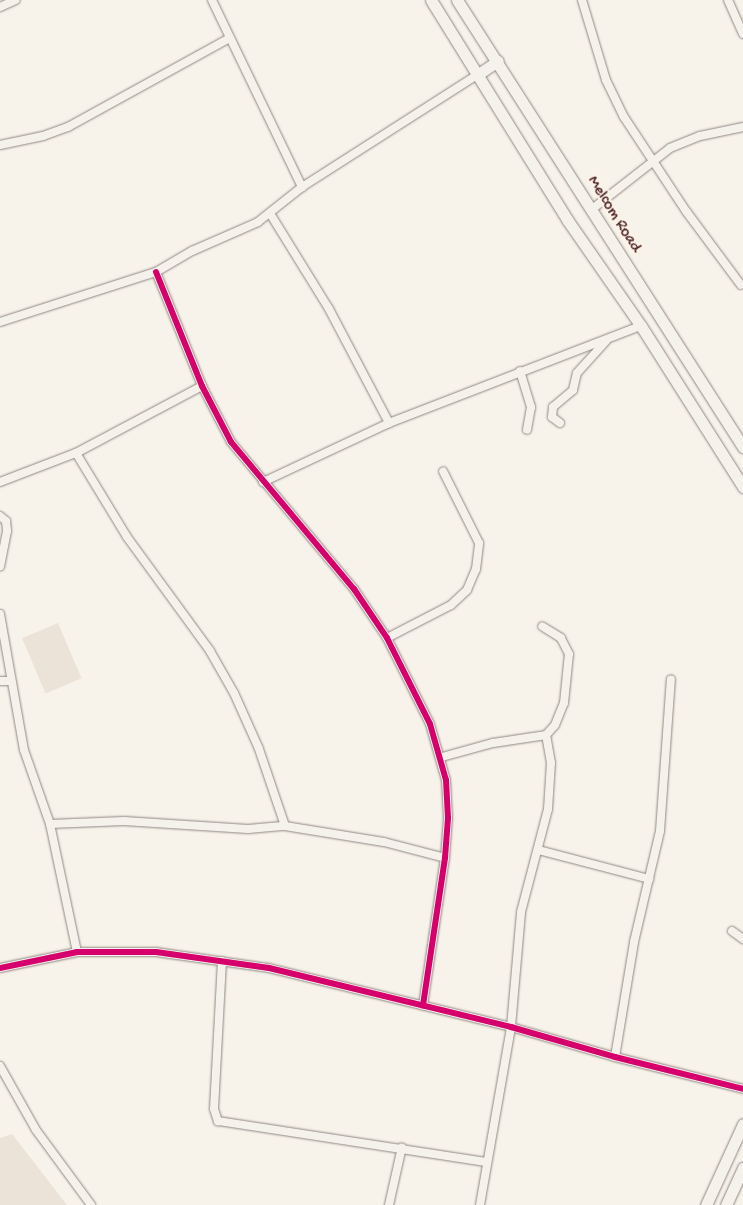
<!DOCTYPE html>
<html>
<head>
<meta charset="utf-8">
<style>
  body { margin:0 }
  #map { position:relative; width:743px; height:1205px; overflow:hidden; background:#f7f3ea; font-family:"Gochi Hand",sans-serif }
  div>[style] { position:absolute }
  .green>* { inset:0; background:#ebe2d8; transform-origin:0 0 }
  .roads { filter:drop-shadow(0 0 1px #908684) drop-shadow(0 0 1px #908684) }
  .street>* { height:8px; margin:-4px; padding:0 4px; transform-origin:4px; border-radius:4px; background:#f5f2ec }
  .secondary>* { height:11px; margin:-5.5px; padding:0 5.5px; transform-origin:5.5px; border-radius:5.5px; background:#f5f2ec }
  .cycleway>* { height:6px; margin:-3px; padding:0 3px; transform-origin:3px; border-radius:3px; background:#d6006c }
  span { translate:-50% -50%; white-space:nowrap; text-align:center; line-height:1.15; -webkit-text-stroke:4.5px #fcf5e5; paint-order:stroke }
  .street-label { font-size:16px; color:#4a1f2b }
</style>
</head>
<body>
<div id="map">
  <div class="green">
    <i style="left:58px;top:623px;width:60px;height:39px;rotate:67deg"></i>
    <i style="clip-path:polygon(12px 1134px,67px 1205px,0 1205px,0 1138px)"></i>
  </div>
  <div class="roads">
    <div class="street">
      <i style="left:212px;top:0;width:208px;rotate:64.3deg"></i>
      <i style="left:582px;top:0;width:84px;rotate:73.3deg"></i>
      <i style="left:606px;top:80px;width:41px;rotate:64.1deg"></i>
      <i style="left:624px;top:117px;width:113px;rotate:56.6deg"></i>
      <i style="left:686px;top:211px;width:92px;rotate:53.4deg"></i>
      <i style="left:728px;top:0;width:37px;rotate:66deg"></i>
      <i style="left:0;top:7px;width:17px;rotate:-24deg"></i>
      <i style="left:0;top:145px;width:44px;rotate:-11.8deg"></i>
      <i style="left:43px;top:136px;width:27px;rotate:-20deg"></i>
      <i style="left:68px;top:127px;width:183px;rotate:-28.8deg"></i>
      <i style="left:591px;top:210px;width:100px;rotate:-38.1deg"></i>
      <i style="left:670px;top:148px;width:32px;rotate:-22deg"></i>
      <i style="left:700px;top:136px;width:44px;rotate:-11.8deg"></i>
      <i style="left:271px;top:215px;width:110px;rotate:58.3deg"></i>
      <i style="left:329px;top:309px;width:129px;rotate:62.2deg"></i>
      <i style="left:156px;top:272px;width:123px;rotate:68deg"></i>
      <i style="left:202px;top:386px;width:63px;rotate:62.6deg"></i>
      <i style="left:231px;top:442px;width:192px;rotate:50.1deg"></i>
      <i style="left:354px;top:589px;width:59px;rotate:56deg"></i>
      <i style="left:387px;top:638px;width:96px;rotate:63.4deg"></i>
      <i style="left:430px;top:724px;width:58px;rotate:74.1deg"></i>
      <i style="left:446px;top:780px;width:38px;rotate:87deg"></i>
      <i style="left:448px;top:818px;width:40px;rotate:94.3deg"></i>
      <i style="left:445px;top:858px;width:149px;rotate:98.5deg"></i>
      <i style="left:0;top:322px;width:164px;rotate:-17.8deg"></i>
      <i style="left:156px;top:272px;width:42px;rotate:-30.3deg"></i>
      <i style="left:192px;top:251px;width:72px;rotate:-23.7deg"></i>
      <i style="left:258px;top:222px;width:56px;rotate:-38.5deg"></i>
      <i style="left:302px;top:187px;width:208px;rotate:-32.6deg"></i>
      <i style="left:520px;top:371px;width:38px;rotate:73deg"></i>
      <i style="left:531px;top:407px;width:23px;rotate:100deg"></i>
      <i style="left:560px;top:423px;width:10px;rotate:-143deg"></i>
      <i style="left:552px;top:417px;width:10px;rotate:-84deg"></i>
      <i style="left:553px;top:407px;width:26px;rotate:-40deg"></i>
      <i style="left:573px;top:390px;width:17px;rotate:-77deg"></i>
      <i style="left:577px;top:373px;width:43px;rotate:-47.8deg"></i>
      <i style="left:76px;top:453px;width:98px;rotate:58.7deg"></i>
      <i style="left:127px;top:537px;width:141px;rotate:53.9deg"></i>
      <i style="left:210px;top:651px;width:48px;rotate:60.3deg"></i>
      <i style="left:234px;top:693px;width:61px;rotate:65.9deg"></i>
      <i style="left:259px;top:749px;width:81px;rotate:71.3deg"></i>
      <i style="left:0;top:482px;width:81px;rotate:-20.9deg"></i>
      <i style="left:76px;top:453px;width:143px;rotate:-28deg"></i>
      <i style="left:263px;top:482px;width:139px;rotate:-25.1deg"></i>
      <i style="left:389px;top:423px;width:270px;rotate:-21.1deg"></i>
      <i style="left:0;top:516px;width:8px;rotate:40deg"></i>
      <i style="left:6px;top:521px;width:10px;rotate:84deg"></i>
      <i style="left:7px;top:531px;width:36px;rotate:101deg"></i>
      <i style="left:0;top:614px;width:138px;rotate:80deg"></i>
      <i style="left:24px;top:750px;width:78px;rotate:70.6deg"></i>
      <i style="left:50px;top:824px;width:131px;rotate:78.1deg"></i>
      <i style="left:387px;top:638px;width:72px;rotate:-27.3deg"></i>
      <i style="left:451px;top:605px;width:22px;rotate:-43deg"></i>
      <i style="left:467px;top:590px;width:23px;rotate:-67deg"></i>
      <i style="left:476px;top:569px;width:26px;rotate:-83deg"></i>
      <i style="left:479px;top:543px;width:80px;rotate:-116.6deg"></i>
      <i style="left:0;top:681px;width:11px"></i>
      <i style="left:442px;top:757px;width:53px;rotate:-15.4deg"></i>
      <i style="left:493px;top:743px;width:54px;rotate:-8.6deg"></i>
      <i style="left:546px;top:735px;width:13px;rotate:-48deg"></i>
      <i style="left:555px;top:725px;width:24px;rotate:-68deg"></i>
      <i style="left:564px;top:703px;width:49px;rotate:-84.2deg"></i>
      <i style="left:569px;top:654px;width:18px;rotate:-117deg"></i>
      <i style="left:561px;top:638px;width:22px;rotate:-148deg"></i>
      <i style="left:50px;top:824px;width:74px;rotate:-2.3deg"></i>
      <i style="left:124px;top:821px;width:124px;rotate:3.7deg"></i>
      <i style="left:248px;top:829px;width:37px;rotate:-5deg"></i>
      <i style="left:285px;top:826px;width:100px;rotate:9.2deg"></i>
      <i style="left:384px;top:842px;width:63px;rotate:14.7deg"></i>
      <i style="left:538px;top:850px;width:115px;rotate:14.6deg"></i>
      <i style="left:732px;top:931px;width:14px;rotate:36deg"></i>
      <i style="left:222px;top:961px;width:148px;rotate:93.1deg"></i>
      <i style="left:214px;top:1109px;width:13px;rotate:72deg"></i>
      <i style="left:218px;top:1121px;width:272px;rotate:8.7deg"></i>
      <i style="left:0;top:968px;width:79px;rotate:-11.7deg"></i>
      <i style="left:77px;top:952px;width:79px"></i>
      <i style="left:156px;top:952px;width:114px;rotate:8.1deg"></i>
      <i style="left:269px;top:968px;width:249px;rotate:13.7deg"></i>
      <i style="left:511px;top:1027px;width:108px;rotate:16.1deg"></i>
      <i style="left:615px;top:1057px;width:132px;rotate:14deg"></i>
      <i style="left:615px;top:1057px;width:117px;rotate:-80.6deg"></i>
      <i style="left:634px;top:942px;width:114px;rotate:-76.8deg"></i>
      <i style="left:660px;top:831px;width:152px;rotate:-85.9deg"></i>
      <i style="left:0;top:1066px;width:73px;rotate:60.6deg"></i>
      <i style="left:36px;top:1130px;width:93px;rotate:53.7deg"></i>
      <i style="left:389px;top:1205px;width:59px;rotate:-77.4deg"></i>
      <i style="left:480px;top:1205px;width:181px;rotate:-80.1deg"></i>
      <i style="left:511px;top:1027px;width:115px;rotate:-85deg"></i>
      <i style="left:521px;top:912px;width:106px;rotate:-75.3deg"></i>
      <i style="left:548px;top:809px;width:46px;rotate:-86.3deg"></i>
      <i style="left:551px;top:763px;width:28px;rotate:-100deg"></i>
    </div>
    <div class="secondary">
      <i style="left:431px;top:0;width:260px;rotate:58.2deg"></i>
      <i style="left:568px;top:221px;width:128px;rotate:55.2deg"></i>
      <i style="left:641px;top:326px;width:191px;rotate:57.6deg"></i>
      <i style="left:457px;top:0;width:531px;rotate:57.39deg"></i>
      <i style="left:477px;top:75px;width:25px;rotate:-34deg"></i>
      <i style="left:706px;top:1205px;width:89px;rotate:-65.4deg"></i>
      <i style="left:726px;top:1205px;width:41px;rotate:-65.3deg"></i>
    </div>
  </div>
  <div class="cycleway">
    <i style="left:156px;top:272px;width:123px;rotate:68deg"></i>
    <i style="left:202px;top:386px;width:63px;rotate:62.6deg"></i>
    <i style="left:231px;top:442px;width:192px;rotate:50.1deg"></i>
    <i style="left:354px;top:589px;width:59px;rotate:56deg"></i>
    <i style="left:387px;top:638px;width:96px;rotate:63.4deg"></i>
    <i style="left:430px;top:724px;width:58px;rotate:74.1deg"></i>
    <i style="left:446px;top:780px;width:38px;rotate:87deg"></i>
    <i style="left:448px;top:818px;width:40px;rotate:94.3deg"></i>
    <i style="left:445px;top:858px;width:149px;rotate:98.5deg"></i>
    <i style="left:0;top:968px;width:79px;rotate:-11.7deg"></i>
    <i style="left:77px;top:952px;width:79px"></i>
    <i style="left:156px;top:952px;width:114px;rotate:8.1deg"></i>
    <i style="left:269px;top:968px;width:249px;rotate:13.7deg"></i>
    <i style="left:511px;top:1027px;width:108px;rotate:16.1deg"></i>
    <i style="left:615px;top:1057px;width:132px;rotate:14deg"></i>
  </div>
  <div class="street-label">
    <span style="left:613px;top:215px;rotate:58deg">Melcom Road</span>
  </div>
</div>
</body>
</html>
